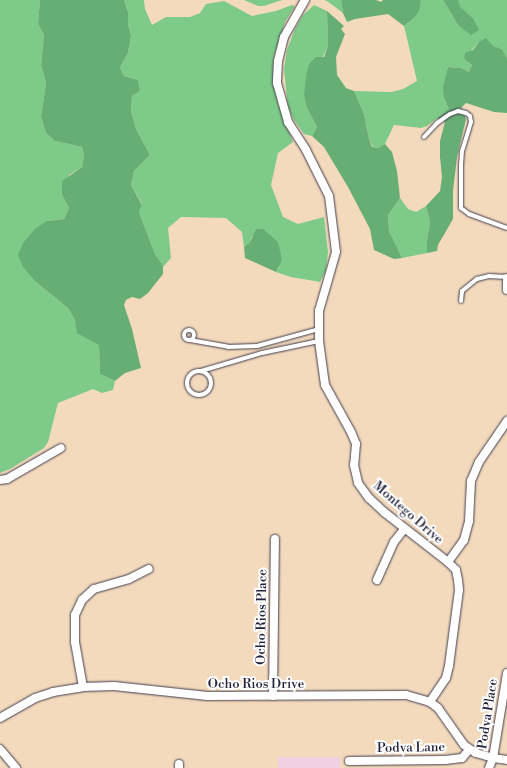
<!DOCTYPE html>
<html>
<head>
<meta charset="utf-8">
<style>
  body { margin:0 }
  #map { position:relative; width:507px; height:768px; overflow:hidden; background:#f4dabd; font-family:"Libre Bodoni",serif }
  div>[style] { position:absolute }
  .built>* { inset:0; background:#f1d0e3; transform-origin:0 0 }
  .green>* { inset:0; background:#7eca88 }
  .forest>* { inset:0; background:#66ae74 }
  .roads { filter:drop-shadow(0 0 1px #423e4e) drop-shadow(0 0 1px #423e4e) }
  .lane>* { height:4px; margin:-2px; padding:0 2px; transform-origin:2px; border-radius:2px; background:#fff }
  .lane>.ring { margin:-2px; padding:0; box-sizing:content-box; background:none; border:4px solid #fff; border-radius:50% }
  .street>* { height:8px; margin:-4px; padding:0 4px; transform-origin:4px; border-radius:4px; background:#fff }
  span { translate:-50% -50%; white-space:nowrap; text-align:center; line-height:1.15; -webkit-text-stroke:4px #fff; paint-order:stroke }
  .street-label { font-size:13px; color:#22223b }
</style>
</head>
<body>
<div id="map">
  <div class="built">
    <i style="left:278px;top:757px;width:62px;height:11px"></i>
  </div>
  <div class="green">
    <i style="clip-path:polygon(0 0,40px 0,38px 24px,44px 35px,41px 65px,46px 83px,41px 117px,46px 133px,55px 141px,82px 147px,84px 156px,82px 167px,69px 175px,62px 195px,69px 208px,64px 219px,47px 221px,36px 282px,68px 308px,75px 320px,99px 345px,100px 374px,115px 381px,113px 390px,102px 393px,93px 389px,58px 403px,48px 442px,44px 448px,10px 469px,0 473px)"></i>
    <i style="clip-path:polygon(124px 0,144px 0,145px 9px,152px 25px,166px 17px,190px 17px,200px 13px,206px 4px,224px 1px,252px 16px,276px 11px,292px 5px,295px 6px,285px 22px,274px 56px,273px 69px,274px 85px,278px 104px,293px 142px,278px 153px,271px 185px,283px 217px,298px 224px,324px 217px,328px 252px,326px 270px,320px 282px,291px 277px,276px 272px,279px 267px,278px 242px,274px 239px,252px 236px,250px 242px,244px 247px,242px 232px,226px 218px,181px 217px,168px 228px,171px 258px,163px 267px,155px 254px,143px 223px,139px 212px,142px 204px,131px 185px,134px 171px,150px 155px,136px 129px,131px 111px,132px 96px,140px 91px,138px 80px,124px 76px,120px 67px,128px 53px,131px 36px,128px 24px,128px 12px)"></i>
    <i style="clip-path:polygon(244px 0,282px 0,264px 6px,258px 6px)"></i>
    <i style="clip-path:polygon(324px 0,341px 0,343px 13px,327px 1px)"></i>
    <i style="clip-path:polygon(421px 0,443px 0,458px 25px,473px 18px,459px 7px,458px 0,507px 0,507px 58px,502px 49px,479px 42px,464px 59px,472px 65px,469px 72px,461px 68px,448px 67px,444px 98px,449px 109px,427px 126px,421px 128px,394px 125px,385px 144px,378px 148px,373px 147px,369px 139px,364px 114px,354px 91px,392px 92px,403px 89px,417px 81px,404px 26px,414px 18px)"></i>
    <i style="clip-path:polygon(314px 5px,327px 11px,328px 46px,304px 96px,307px 108px,317px 127px,312px 136px,304px 134px,294px 120px,288px 107px,284px 69px,287px 50px,295px 29px,303px 15px)"></i>
    <i style="clip-path:polygon(400px 198px,408px 209px,416px 212px,426px 206px,430px 222px,427px 240px,427px 253px,402px 258px,394px 242px,389px 231px,388px 215px)"></i>
  </div>
  <div class="forest">
    <i style="clip-path:polygon(40px 0,124px 0,128px 12px,128px 24px,131px 36px,128px 53px,120px 67px,124px 76px,138px 80px,140px 91px,132px 96px,131px 111px,136px 129px,150px 155px,134px 171px,131px 185px,142px 205px,139px 212px,143px 223px,155px 254px,163px 266px,163px 274px,148px 293px,140px 299px,132px 297px,126px 300px,124px 305px,132px 329px,141px 368px,125px 373px,115px 381px,100px 374px,99px 345px,77px 333px,75px 320px,68px 308px,36px 282px,23px 267px,18px 255px,23px 243px,35px 229px,47px 221px,64px 219px,69px 208px,62px 195px,62px 181px,82px 167px,84px 156px,82px 147px,55px 141px,46px 133px,41px 117px,46px 83px,41px 65px,44px 35px,38px 24px)"></i>
    <i style="clip-path:polygon(341px 0,376px 0,381px 2px,383px 0,421px 0,419px 11px,414px 18px,404px 26px,388px 14px,355px 19px,347px 22px,343px 13px)"></i>
    <i style="clip-path:polygon(443px 0,458px 0,460px 7px,473px 18px,479px 30px,471px 35px,458px 25px)"></i>
    <i style="clip-path:polygon(327px 11px,344px 26px,341px 29px,345px 34px,336px 57px,337px 75px,346px 88px,354px 91px,364px 114px,369px 139px,372px 147px,378px 148px,385px 144px,392px 152px,397px 171px,400px 198px,388px 215px,389px 231px,402px 258px,394px 259px,374px 250px,370px 229px,348px 187px,324px 147px,312px 136px,317px 127px,307px 108px,304px 96px,306px 77px,309px 64px,316px 57px,324px 57px,328px 46px)"></i>
    <i style="clip-path:polygon(486px 38px,493px 46px,502px 49px,507px 58px,507px 113px,494px 112px,466px 103px,461px 108px,466px 119px,457px 157px,453px 191px,453px 219px,438px 245px,437px 251px,427px 253px,427px 240px,430px 222px,426px 206px,440px 191px,442px 177px,440px 157px,440px 141px,445px 122px,437px 118px,449px 109px,444px 98px,443px 87px,448px 67px,461px 68px,469px 72px,472px 65px,464px 59px,465px 53px,473px 50px,479px 42px)"></i>
    <i style="clip-path:polygon(256px 229px,263px 229px,278px 242px,282px 260px,276px 272px,245px 258px,244px 247px,250px 242px)"></i>
  </div>
  <div class="roads">
    <div class="lane">
      <i style="left:424px;top:137px;width:19px;rotate:-47deg"></i>
      <i style="left:437px;top:123px;width:16px;rotate:-35deg"></i>
      <i style="left:450px;top:114px;width:9px;rotate:-21deg"></i>
      <i style="left:458px;top:111px;width:8px;rotate:14deg"></i>
      <i style="left:466px;top:113px;width:5px;rotate:37deg"></i>
      <i style="left:470px;top:116px;width:6px;rotate:81deg"></i>
      <i style="left:471px;top:122px;width:30px;rotate:107deg"></i>
      <i style="left:462px;top:151px;width:14px;rotate:94deg"></i>
      <i style="left:461px;top:165px;width:43px;rotate:90deg"></i>
      <i style="left:461px;top:208px;width:10px;rotate:37deg"></i>
      <i style="left:469px;top:214px;width:40px;rotate:20.2deg"></i>
      <i style="left:461px;top:301px;width:10px;rotate:-84deg"></i>
      <i style="left:462px;top:291px;width:19px;rotate:-39deg"></i>
      <i style="left:477px;top:279px;width:12px;rotate:-14deg"></i>
      <i style="left:489px;top:276px;width:18px;rotate:3deg"></i>
      <i class="ring" style="left:184px;top:330px;width:6px;height:6px"></i>
      <i style="left:190px;top:340px;width:39px;rotate:10deg"></i>
      <i style="left:228px;top:347px;width:29px;rotate:-2deg"></i>
      <i style="left:257px;top:346px;width:64px;rotate:-15.3deg"></i>
      <i class="ring" style="left:187px;top:371px;width:20px;height:20px"></i>
      <i style="left:201px;top:371px;width:64px;rotate:-16.4deg"></i>
      <i style="left:262px;top:353px;width:58px;rotate:-11.9deg"></i>
    </div>
    <div class="street">
      <i style="left:305px;top:0;width:43px;rotate:119.6deg"></i>
      <i style="left:284px;top:37px;width:25px;rotate:104deg"></i>
      <i style="left:278px;top:61px;width:22px;rotate:93deg"></i>
      <i style="left:277px;top:83px;width:41px;rotate:74.2deg"></i>
      <i style="left:288px;top:122px;width:33px;rotate:57deg"></i>
      <i style="left:306px;top:150px;width:51px;rotate:63.4deg"></i>
      <i style="left:329px;top:196px;width:56px;rotate:82.9deg"></i>
      <i style="left:336px;top:252px;width:61px;rotate:106.1deg"></i>
      <i style="left:319px;top:311px;width:30px;rotate:90deg"></i>
      <i style="left:319px;top:341px;width:44px;rotate:82.2deg"></i>
      <i style="left:325px;top:385px;width:54px;rotate:61deg"></i>
      <i style="left:351px;top:432px;width:13px;rotate:67deg"></i>
      <i style="left:356px;top:444px;width:21px;rotate:95deg"></i>
      <i style="left:354px;top:465px;width:18px;rotate:77deg"></i>
      <i style="left:358px;top:483px;width:19px;rotate:54deg"></i>
      <i style="left:369px;top:498px;width:21px;rotate:43deg"></i>
      <i style="left:384px;top:512px;width:81px;rotate:38deg"></i>
      <i style="left:448px;top:562px;width:11px;rotate:45deg"></i>
      <i style="left:456px;top:570px;width:10px;rotate:79deg"></i>
      <i style="left:458px;top:580px;width:10px;rotate:84deg"></i>
      <i style="left:459px;top:590px;width:77px;rotate:97.5deg"></i>
      <i style="left:449px;top:666px;width:12px;rotate:104deg"></i>
      <i style="left:446px;top:678px;width:29px;rotate:124deg"></i>
      <i style="left:507px;top:278px;width:12px;rotate:90deg"></i>
      <i style="left:0;top:480px;width:7px;rotate:-8deg"></i>
      <i style="left:7px;top:479px;width:62px;rotate:-29.9deg"></i>
      <i style="left:448px;top:562px;width:27px;rotate:-54deg"></i>
      <i style="left:464px;top:540px;width:20px;rotate:-75deg"></i>
      <i style="left:469px;top:521px;width:40px;rotate:-87.1deg"></i>
      <i style="left:471px;top:481px;width:21px;rotate:-67deg"></i>
      <i style="left:479px;top:462px;width:50px;rotate:-55.7deg"></i>
      <i style="left:377px;top:580px;width:42px;rotate:-65.9deg"></i>
      <i style="left:394px;top:542px;width:16px;rotate:-52deg"></i>
      <i style="left:83px;top:687px;width:46px;rotate:-100.1deg"></i>
      <i style="left:75px;top:642px;width:27px;rotate:-90deg"></i>
      <i style="left:75px;top:615px;width:17px;rotate:-65deg"></i>
      <i style="left:82px;top:600px;width:16px;rotate:-43deg"></i>
      <i style="left:94px;top:589px;width:36px;rotate:-16deg"></i>
      <i style="left:129px;top:579px;width:22px;rotate:-27deg"></i>
      <i style="left:273px;top:696px;width:157px;rotate:-89.3deg"></i>
      <i style="left:0;top:718px;width:40px;rotate:-29.7deg"></i>
      <i style="left:35px;top:698px;width:19px;rotate:-18deg"></i>
      <i style="left:53px;top:692px;width:30px;rotate:-9deg"></i>
      <i style="left:83px;top:687px;width:31px;rotate:-2deg"></i>
      <i style="left:114px;top:686px;width:94px;rotate:6.1deg"></i>
      <i style="left:207px;top:696px;width:199px;rotate:-0.3deg"></i>
      <i style="left:406px;top:695px;width:25px;rotate:16deg"></i>
      <i style="left:430px;top:702px;width:10px;rotate:37deg"></i>
      <i style="left:438px;top:708px;width:45px;rotate:54.9deg"></i>
      <i style="left:464px;top:745px;width:14px;rotate:34deg"></i>
      <i style="left:476px;top:753px;width:18px;rotate:16deg"></i>
      <i style="left:493px;top:758px;width:86px;rotate:-80.6deg"></i>
      <i style="left:0;top:749px;width:25px;rotate:50deg"></i>
      <i style="left:349px;top:761px;width:96px;rotate:-0.6deg"></i>
      <i style="left:445px;top:760px;width:17px;rotate:-7deg"></i>
      <i style="left:462px;top:758px;width:11px;rotate:-49deg"></i>
      <i style="left:179px;top:764px;width:4px;rotate:90deg"></i>
      <i style="left:489px;top:768px;width:11px;rotate:-68deg"></i>
      <i style="left:493px;top:758px;width:14px;rotate:8deg"></i>
    </div>
  </div>
  <div class="street-label">
    <span style="left:408px;top:513px;rotate:41deg">Montego Drive</span>
    <span style="left:262px;top:617px;rotate:-89deg">Ocho Rios Place</span>
    <span style="left:256px;top:684px">Ocho Rios Drive</span>
    <span style="left:488px;top:714px;rotate:-81deg">Podva Place</span>
    <span style="left:411px;top:748px;rotate:-1deg">Podva Lane</span>
  </div>
</div>
</body>
</html>
